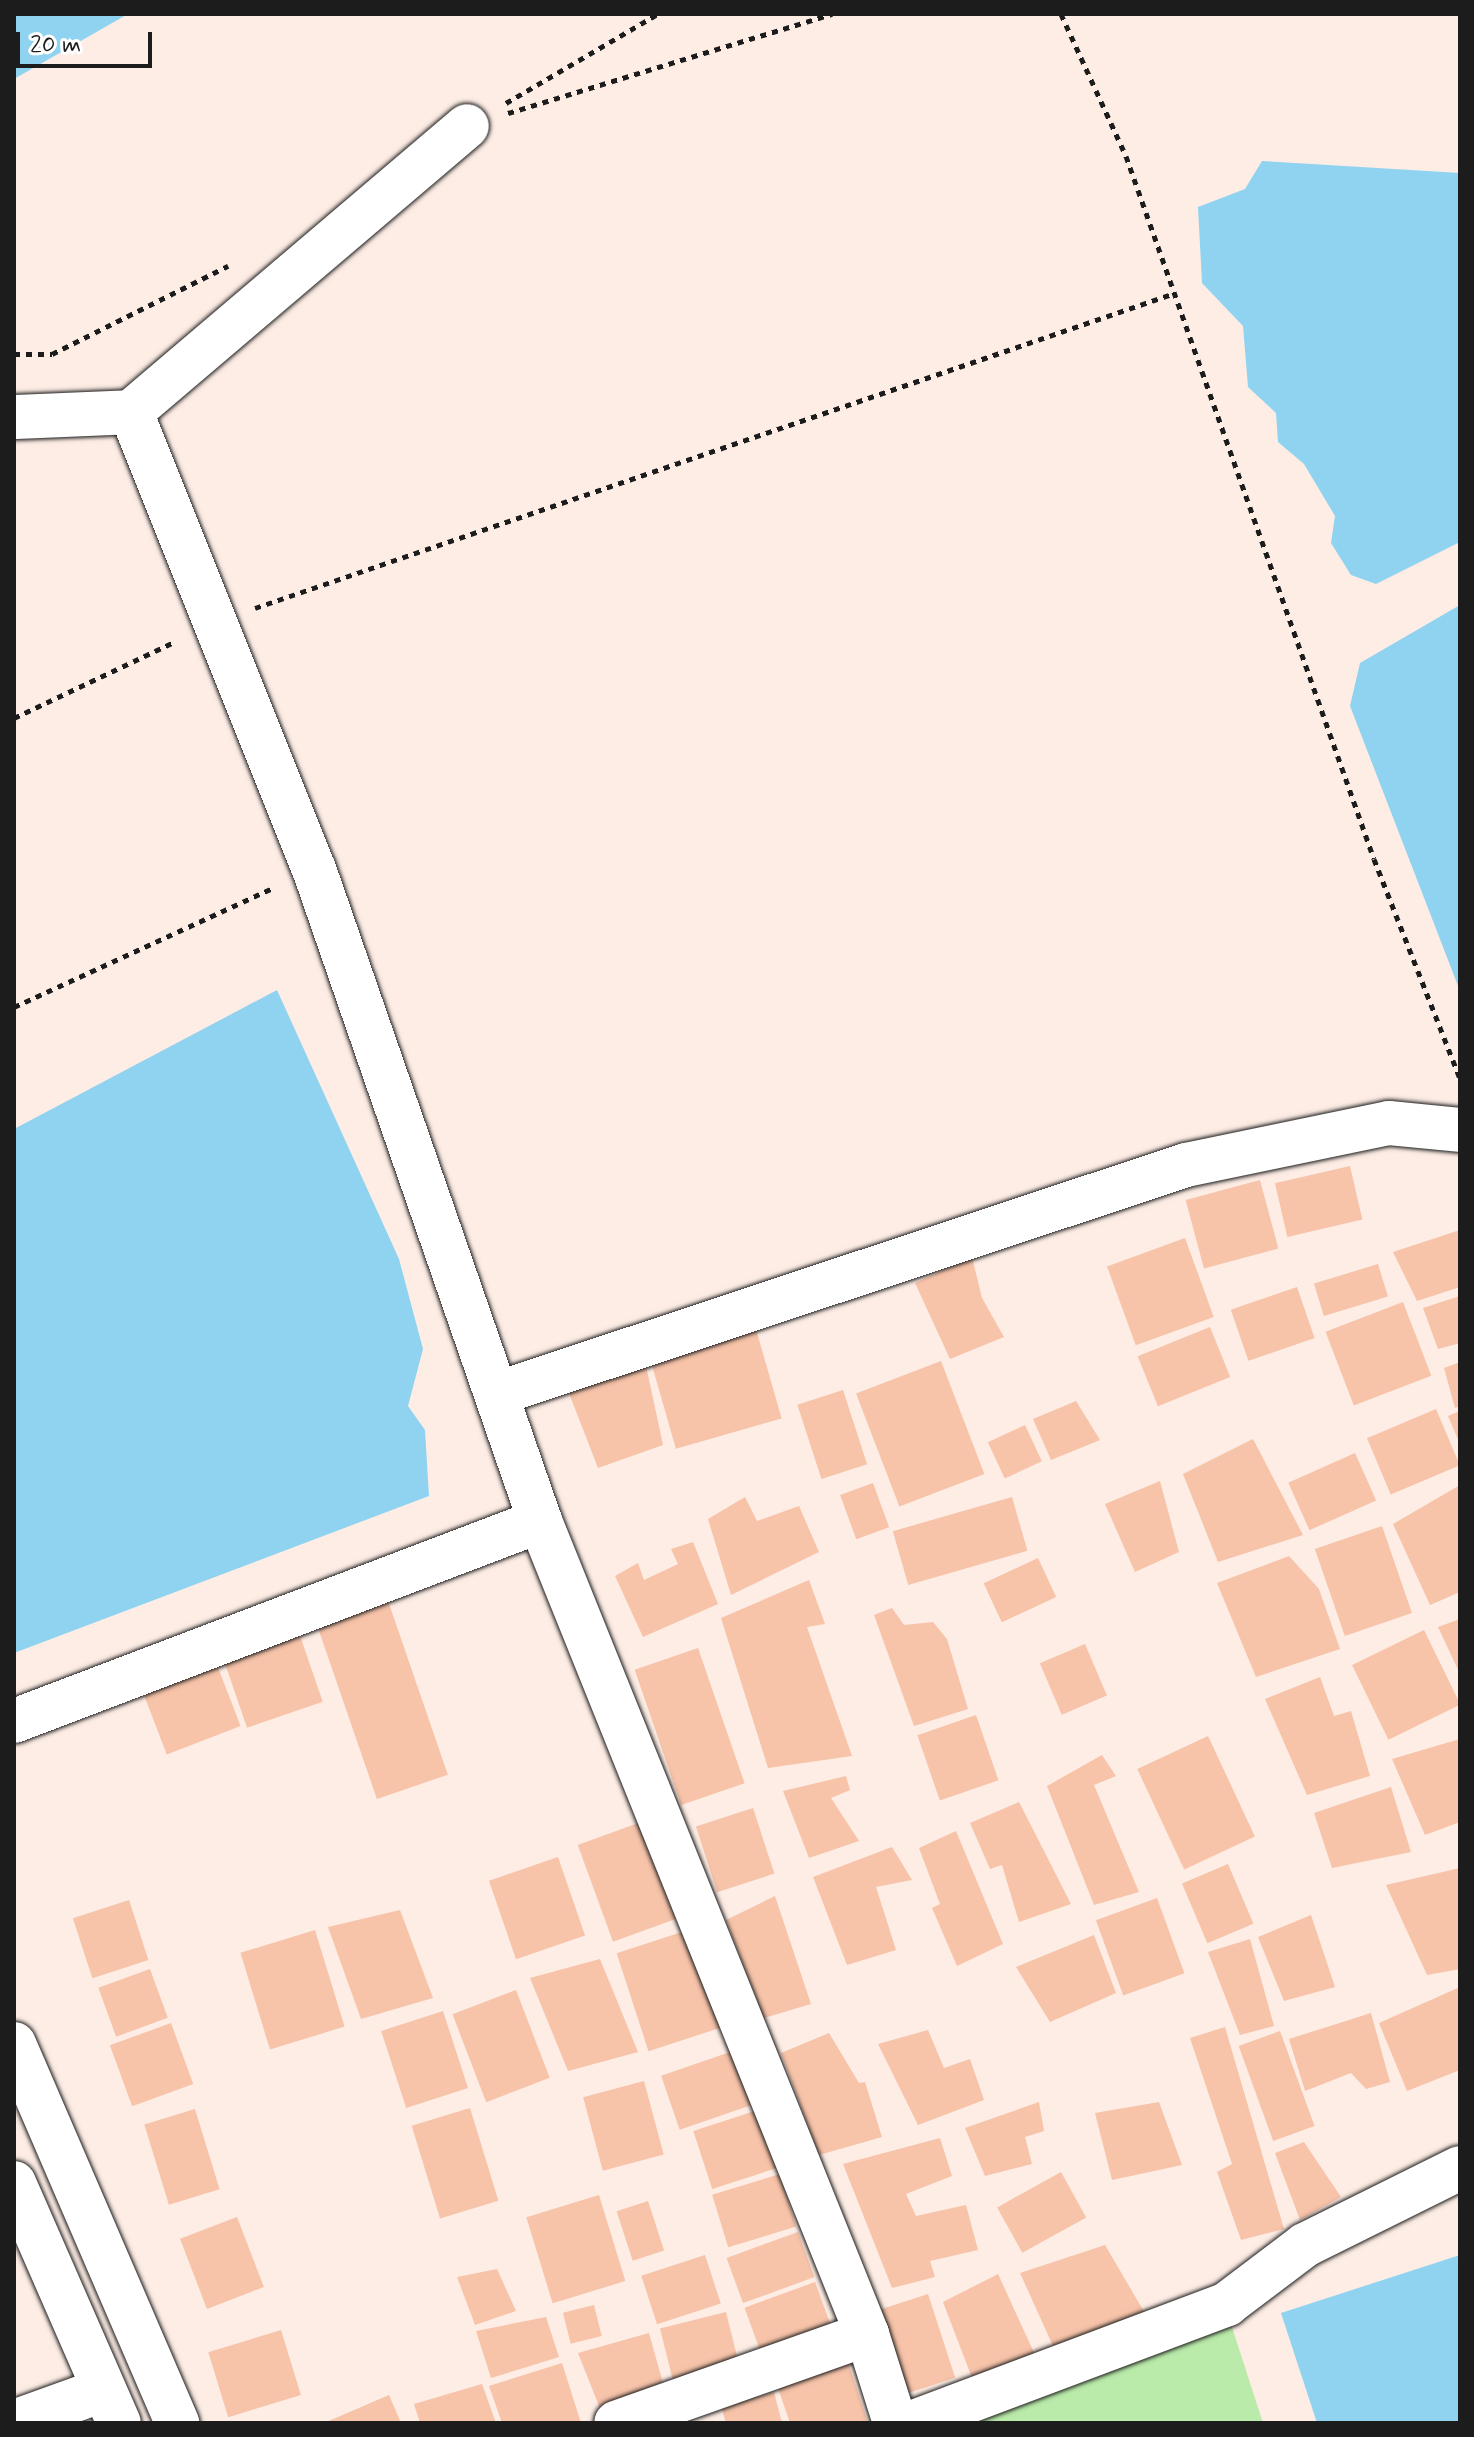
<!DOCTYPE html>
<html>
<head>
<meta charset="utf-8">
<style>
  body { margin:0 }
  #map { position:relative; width:1474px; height:2437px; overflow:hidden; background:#fdede5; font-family:Mynerve,sans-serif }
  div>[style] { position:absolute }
  .green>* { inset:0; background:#baebaa }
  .water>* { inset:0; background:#8fd3f1 }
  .building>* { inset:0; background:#f7c3a9; transform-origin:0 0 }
  .path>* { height:5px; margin-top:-2.5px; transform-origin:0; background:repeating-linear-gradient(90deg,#1c1c1c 0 6px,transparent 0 12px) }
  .roads { filter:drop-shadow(0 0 2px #1c1c1c) drop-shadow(0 0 2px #1c1c1c) }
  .street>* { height:44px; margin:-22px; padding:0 22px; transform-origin:22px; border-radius:22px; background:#fff }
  span { translate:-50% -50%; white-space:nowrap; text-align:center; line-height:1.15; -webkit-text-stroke:8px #fff; paint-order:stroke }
  .frame { position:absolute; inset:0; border:16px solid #1c1c1c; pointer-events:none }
  .scale { position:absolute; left:16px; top:32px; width:136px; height:36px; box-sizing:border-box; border:4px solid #1c1c1c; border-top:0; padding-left:10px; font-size:24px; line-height:28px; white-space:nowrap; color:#1c1c1c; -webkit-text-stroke:6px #fff; paint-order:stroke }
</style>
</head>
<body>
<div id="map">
  <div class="green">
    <i style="clip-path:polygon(1230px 2321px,1263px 2423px,962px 2423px)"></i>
  </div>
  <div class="water">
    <i style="clip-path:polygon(14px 14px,128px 14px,14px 79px)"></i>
    <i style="clip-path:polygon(1262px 161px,1460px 173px,1460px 542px,1376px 584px,1351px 575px,1331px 543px,1335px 516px,1304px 464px,1278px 442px,1276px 413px,1248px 387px,1243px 326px,1202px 283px,1198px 207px,1245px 189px)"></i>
    <i style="clip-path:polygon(1460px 605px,1460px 991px,1350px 706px,1360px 663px)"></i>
    <i style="clip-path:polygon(277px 990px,399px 1259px,423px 1349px,408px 1406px,425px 1430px,429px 1496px,14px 1653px,14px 1129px)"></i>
    <i style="clip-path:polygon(1460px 2255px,1460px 2423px,1317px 2423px,1281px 2313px)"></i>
  </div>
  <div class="building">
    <i style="left:1350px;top:1166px;width:55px;height:77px;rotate:77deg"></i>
    <i style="left:1260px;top:1180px;width:71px;height:77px;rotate:75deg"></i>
    <i style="clip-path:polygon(1460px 1230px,1460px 1287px,1417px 1301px,1393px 1252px)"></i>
    <i style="left:1185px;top:1238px;width:84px;height:83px;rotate:70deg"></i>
    <i style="clip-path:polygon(972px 1257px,982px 1298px,1004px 1337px,950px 1359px,915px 1283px)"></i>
    <i style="left:1378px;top:1264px;width:34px;height:67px;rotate:73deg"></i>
    <i style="left:1297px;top:1287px;width:54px;height:70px;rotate:71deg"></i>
    <i style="clip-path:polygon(1460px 1296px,1460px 1343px,1438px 1349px,1423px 1308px)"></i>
    <i style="left:1403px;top:1302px;width:79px;height:83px;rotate:69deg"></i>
    <i style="left:1210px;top:1327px;width:54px;height:78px;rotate:68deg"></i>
    <i style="left:756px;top:1329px;width:93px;height:110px;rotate:74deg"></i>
    <i style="clip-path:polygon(645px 1361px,663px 1445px,598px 1468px,567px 1388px)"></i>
    <i style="left:941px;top:1361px;width:121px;height:91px;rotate:69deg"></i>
    <i style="clip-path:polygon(1460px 1362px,1460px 1406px,1455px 1408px,1444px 1368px)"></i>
    <i style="left:843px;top:1390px;width:78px;height:48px;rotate:72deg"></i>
    <i style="clip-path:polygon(1076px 1401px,1100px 1440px,1051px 1460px,1033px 1419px)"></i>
    <i style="left:1436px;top:1409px;width:61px;height:75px;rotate:67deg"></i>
    <i style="clip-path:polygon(1460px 1411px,1460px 1444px,1448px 1416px)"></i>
    <i style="left:1025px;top:1425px;width:40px;height:41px;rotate:65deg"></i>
    <i style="clip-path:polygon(1253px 1439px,1303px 1535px,1218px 1562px,1183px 1474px)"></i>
    <i style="left:1355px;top:1453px;width:52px;height:73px;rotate:66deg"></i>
    <i style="clip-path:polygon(1160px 1481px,1179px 1552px,1135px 1572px,1105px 1504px)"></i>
    <i style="left:873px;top:1483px;width:47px;height:35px;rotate:70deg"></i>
    <i style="clip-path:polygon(1460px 1485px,1460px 1592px,1430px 1605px,1393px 1524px)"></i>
    <i style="clip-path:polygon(745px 1497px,757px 1521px,799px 1506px,819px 1552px,731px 1595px,708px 1519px)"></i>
    <i style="left:1012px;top:1497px;width:56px;height:124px;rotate:74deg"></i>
    <i style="left:1382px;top:1526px;width:92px;height:71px;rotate:71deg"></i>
    <i style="clip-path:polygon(693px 1542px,718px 1604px,643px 1637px,615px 1576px,638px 1563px,644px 1580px,678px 1564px,671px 1549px)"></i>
    <i style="clip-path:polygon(1289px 1556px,1319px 1589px,1340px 1649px,1256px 1677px,1217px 1583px)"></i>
    <i style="left:1038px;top:1558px;width:43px;height:60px;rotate:65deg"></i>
    <i style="clip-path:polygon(809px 1580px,825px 1624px,807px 1627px,852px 1756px,768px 1768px,721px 1618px)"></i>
    <i style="left:386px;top:1595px;width:190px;height:75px;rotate:71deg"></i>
    <i style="clip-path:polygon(892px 1608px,904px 1625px,933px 1622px,947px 1639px,968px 1709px,914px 1726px,874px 1615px)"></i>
    <i style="clip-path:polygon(1460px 1619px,1460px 1674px,1438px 1627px)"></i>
    <i style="left:297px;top:1627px;width:79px;height:80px;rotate:71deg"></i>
    <i style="left:1424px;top:1630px;width:83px;height:80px;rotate:64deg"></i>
    <i style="left:1085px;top:1644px;width:56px;height:49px;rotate:67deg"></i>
    <i style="left:698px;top:1648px;width:143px;height:67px;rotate:71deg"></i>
    <i style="left:214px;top:1657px;width:74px;height:79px;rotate:69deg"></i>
    <i style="clip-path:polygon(1320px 1677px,1334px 1716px,1351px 1711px,1370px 1776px,1307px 1795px,1265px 1699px)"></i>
    <i style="left:976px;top:1715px;width:69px;height:62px;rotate:71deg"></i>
    <i style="left:1208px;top:1736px;width:111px;height:78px;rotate:65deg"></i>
    <i style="clip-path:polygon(1460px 1739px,1460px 1822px,1425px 1835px,1392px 1759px)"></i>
    <i style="clip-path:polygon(1102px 1755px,1116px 1776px,1094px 1785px,1139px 1892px,1094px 1905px,1047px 1786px)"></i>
    <i style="clip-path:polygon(846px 1776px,850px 1790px,831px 1798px,859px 1841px,809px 1858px,783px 1791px)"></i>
    <i style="clip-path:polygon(1391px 1787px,1411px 1852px,1332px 1868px,1314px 1813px)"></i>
    <i style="clip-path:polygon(1019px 1802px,1071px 1904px,1019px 1922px,1002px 1865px,990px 1869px,970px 1823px)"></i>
    <i style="left:753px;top:1808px;width:69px;height:60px;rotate:72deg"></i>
    <i style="left:652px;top:1818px;width:103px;height:79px;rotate:70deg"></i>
    <i style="clip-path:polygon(956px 1831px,1003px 1944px,957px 1966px,932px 1908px,940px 1904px,919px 1848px)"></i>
    <i style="clip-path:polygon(892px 1847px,912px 1880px,876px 1887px,896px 1950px,847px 1965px,813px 1877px)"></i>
    <i style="left:558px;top:1857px;width:83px;height:73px;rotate:71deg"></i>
    <i style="left:1228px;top:1864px;width:65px;height:50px;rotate:67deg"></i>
    <i style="clip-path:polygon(1460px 1868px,1460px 1969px,1427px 1975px,1386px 1885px)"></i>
    <i style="clip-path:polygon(775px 1896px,811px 2004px,764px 2018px,726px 1920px)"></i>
    <i style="left:1157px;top:1898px;width:80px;height:65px;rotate:70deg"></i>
    <i style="left:129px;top:1900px;width:63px;height:59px;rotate:72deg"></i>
    <i style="clip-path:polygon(400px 1910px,433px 1998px,361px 2019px,328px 1927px)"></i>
    <i style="clip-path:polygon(1311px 1915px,1335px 1987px,1284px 2001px,1258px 1937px)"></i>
    <i style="left:315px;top:1930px;width:101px;height:78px;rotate:73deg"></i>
    <i style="left:688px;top:1930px;width:103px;height:75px;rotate:72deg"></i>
    <i style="clip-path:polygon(1094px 1935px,1116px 1993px,1050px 2022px,1016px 1967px)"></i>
    <i style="clip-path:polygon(1250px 1939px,1274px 2026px,1240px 2035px,1208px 1952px)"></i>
    <i style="clip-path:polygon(600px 1959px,638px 2052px,568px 2071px,530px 1978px)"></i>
    <i style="left:150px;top:1969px;width:52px;height:55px;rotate:70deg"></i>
    <i style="clip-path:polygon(1460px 1987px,1460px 2070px,1407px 2091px,1379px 2023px)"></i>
    <i style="left:516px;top:1990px;width:94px;height:68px;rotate:69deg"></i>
    <i style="left:443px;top:2011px;width:81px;height:65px;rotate:72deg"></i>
    <i style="clip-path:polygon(1371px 2013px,1390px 2082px,1366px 2089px,1351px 2073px,1305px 2091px,1289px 2039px)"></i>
    <i style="left:171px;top:2023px;width:65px;height:65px;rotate:70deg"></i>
    <i style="clip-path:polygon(1225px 2027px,1284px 2229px,1241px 2240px,1217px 2172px,1232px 2164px,1190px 2038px)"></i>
    <i style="clip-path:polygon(928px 2030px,944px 2068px,970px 2059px,984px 2100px,918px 2125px,878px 2044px)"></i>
    <i style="left:1280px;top:2031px;width:101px;height:44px;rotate:70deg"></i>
    <i style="clip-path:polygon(829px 2033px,859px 2083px,865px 2082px,882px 2137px,819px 2155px,781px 2053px)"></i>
    <i style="left:733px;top:2051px;width:57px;height:76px;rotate:71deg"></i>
    <i style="left:644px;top:2081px;width:76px;height:63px;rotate:75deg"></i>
    <i style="clip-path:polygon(1039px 2102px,1044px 2131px,1025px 2137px,1032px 2164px,985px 2176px,965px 2128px)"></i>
    <i style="clip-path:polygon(1159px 2102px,1182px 2165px,1112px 2180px,1095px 2113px)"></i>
    <i style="left:470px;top:2108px;width:97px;height:61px;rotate:73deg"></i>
    <i style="left:195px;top:2109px;width:84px;height:53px;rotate:73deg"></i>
    <i style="left:758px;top:2110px;width:61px;height:68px;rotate:72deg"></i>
    <i style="clip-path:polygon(940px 2138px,952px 2176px,906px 2194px,916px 2216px,966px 2205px,978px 2250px,930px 2261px,935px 2277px,892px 2288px,843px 2164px)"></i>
    <i style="clip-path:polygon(1304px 2142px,1341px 2197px,1300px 2220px,1275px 2153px)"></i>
    <i style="left:1061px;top:2172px;width:52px;height:73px;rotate:61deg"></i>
    <i style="left:780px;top:2174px;width:55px;height:71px;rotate:73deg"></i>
    <i style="left:599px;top:2195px;width:90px;height:76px;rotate:73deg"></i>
    <i style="left:648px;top:2201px;width:52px;height:33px;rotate:72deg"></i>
    <i style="left:237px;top:2217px;width:75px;height:61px;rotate:69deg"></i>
    <i style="left:798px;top:2232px;width:48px;height:76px;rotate:70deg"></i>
    <i style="clip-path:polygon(1105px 2245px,1146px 2315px,1053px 2346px,1020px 2273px)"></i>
    <i style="left:705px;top:2255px;width:51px;height:67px;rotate:72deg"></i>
    <i style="clip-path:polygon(497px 2269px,516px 2311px,475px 2325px,457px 2277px)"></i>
    <i style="clip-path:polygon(998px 2274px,1036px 2357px,972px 2378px,943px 2302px)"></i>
    <i style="left:815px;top:2282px;width:61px;height:75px;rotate:70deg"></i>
    <i style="left:928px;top:2294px;width:88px;height:55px;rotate:72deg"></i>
    <i style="left:594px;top:2305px;width:32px;height:32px;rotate:76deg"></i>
    <i style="left:726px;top:2312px;width:61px;height:68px;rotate:76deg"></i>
    <i style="clip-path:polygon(546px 2317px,559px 2357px,491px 2378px,476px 2331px)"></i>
    <i style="left:281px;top:2330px;width:68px;height:76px;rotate:73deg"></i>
    <i style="clip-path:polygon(649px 2333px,666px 2394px,603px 2416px,578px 2353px)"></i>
    <i style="clip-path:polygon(847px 2359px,868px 2423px,790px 2423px,776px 2382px)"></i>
    <i style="clip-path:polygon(562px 2363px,581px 2423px,502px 2423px,489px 2386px)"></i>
    <i style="clip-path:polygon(482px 2384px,496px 2423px,420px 2423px,414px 2404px)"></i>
    <i style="clip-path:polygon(774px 2392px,782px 2423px,726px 2423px,721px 2406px)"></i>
    <i style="clip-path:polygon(389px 2395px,401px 2423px,324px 2423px)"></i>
  </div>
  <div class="path">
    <i style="left:1061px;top:14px;width:156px;rotate:65.4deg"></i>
    <i style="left:1126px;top:156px;width:745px;rotate:70.57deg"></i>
    <i style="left:1374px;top:859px;width:235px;rotate:68.6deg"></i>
    <i style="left:506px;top:103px;width:176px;rotate:-30.4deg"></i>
    <i style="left:508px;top:113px;width:339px;rotate:-17deg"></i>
    <i style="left:14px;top:354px;width:38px"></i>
    <i style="left:52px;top:354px;width:197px;rotate:-26.6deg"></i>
    <i style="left:255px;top:608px;width:972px;rotate:-18.9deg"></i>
    <i style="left:14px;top:718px;width:179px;rotate:-25.4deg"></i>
    <i style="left:14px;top:1007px;width:285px;rotate:-24.7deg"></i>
  </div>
  <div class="roads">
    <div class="street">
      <i style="left:131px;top:412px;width:492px;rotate:68.2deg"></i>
      <i style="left:314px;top:869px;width:690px;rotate:70.88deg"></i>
      <i style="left:540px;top:1521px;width:876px;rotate:68.09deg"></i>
      <i style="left:867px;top:2334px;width:266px;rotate:160.5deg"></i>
      <i style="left:14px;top:417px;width:117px;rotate:-2.4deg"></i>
      <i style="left:131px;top:412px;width:441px;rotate:-40.4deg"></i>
      <i style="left:496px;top:1394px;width:727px;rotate:-18.36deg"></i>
      <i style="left:1186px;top:1165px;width:207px;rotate:-11.7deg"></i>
      <i style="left:1389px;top:1123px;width:71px;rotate:5.6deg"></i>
      <i style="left:14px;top:1721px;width:563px;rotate:-20.82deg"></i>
      <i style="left:14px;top:2044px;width:413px;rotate:66.7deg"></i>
      <i style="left:14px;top:2183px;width:262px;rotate:66.4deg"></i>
      <i style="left:867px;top:2334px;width:93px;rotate:72.5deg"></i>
      <i style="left:14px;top:2422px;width:95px;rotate:-19.8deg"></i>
      <i style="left:911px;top:2423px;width:338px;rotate:-20.6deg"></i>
      <i style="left:1227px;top:2304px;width:98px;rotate:-37.1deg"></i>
      <i style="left:1305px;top:2245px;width:173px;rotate:-26.4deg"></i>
    </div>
  </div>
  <div class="frame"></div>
  <div class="scale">20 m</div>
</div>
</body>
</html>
